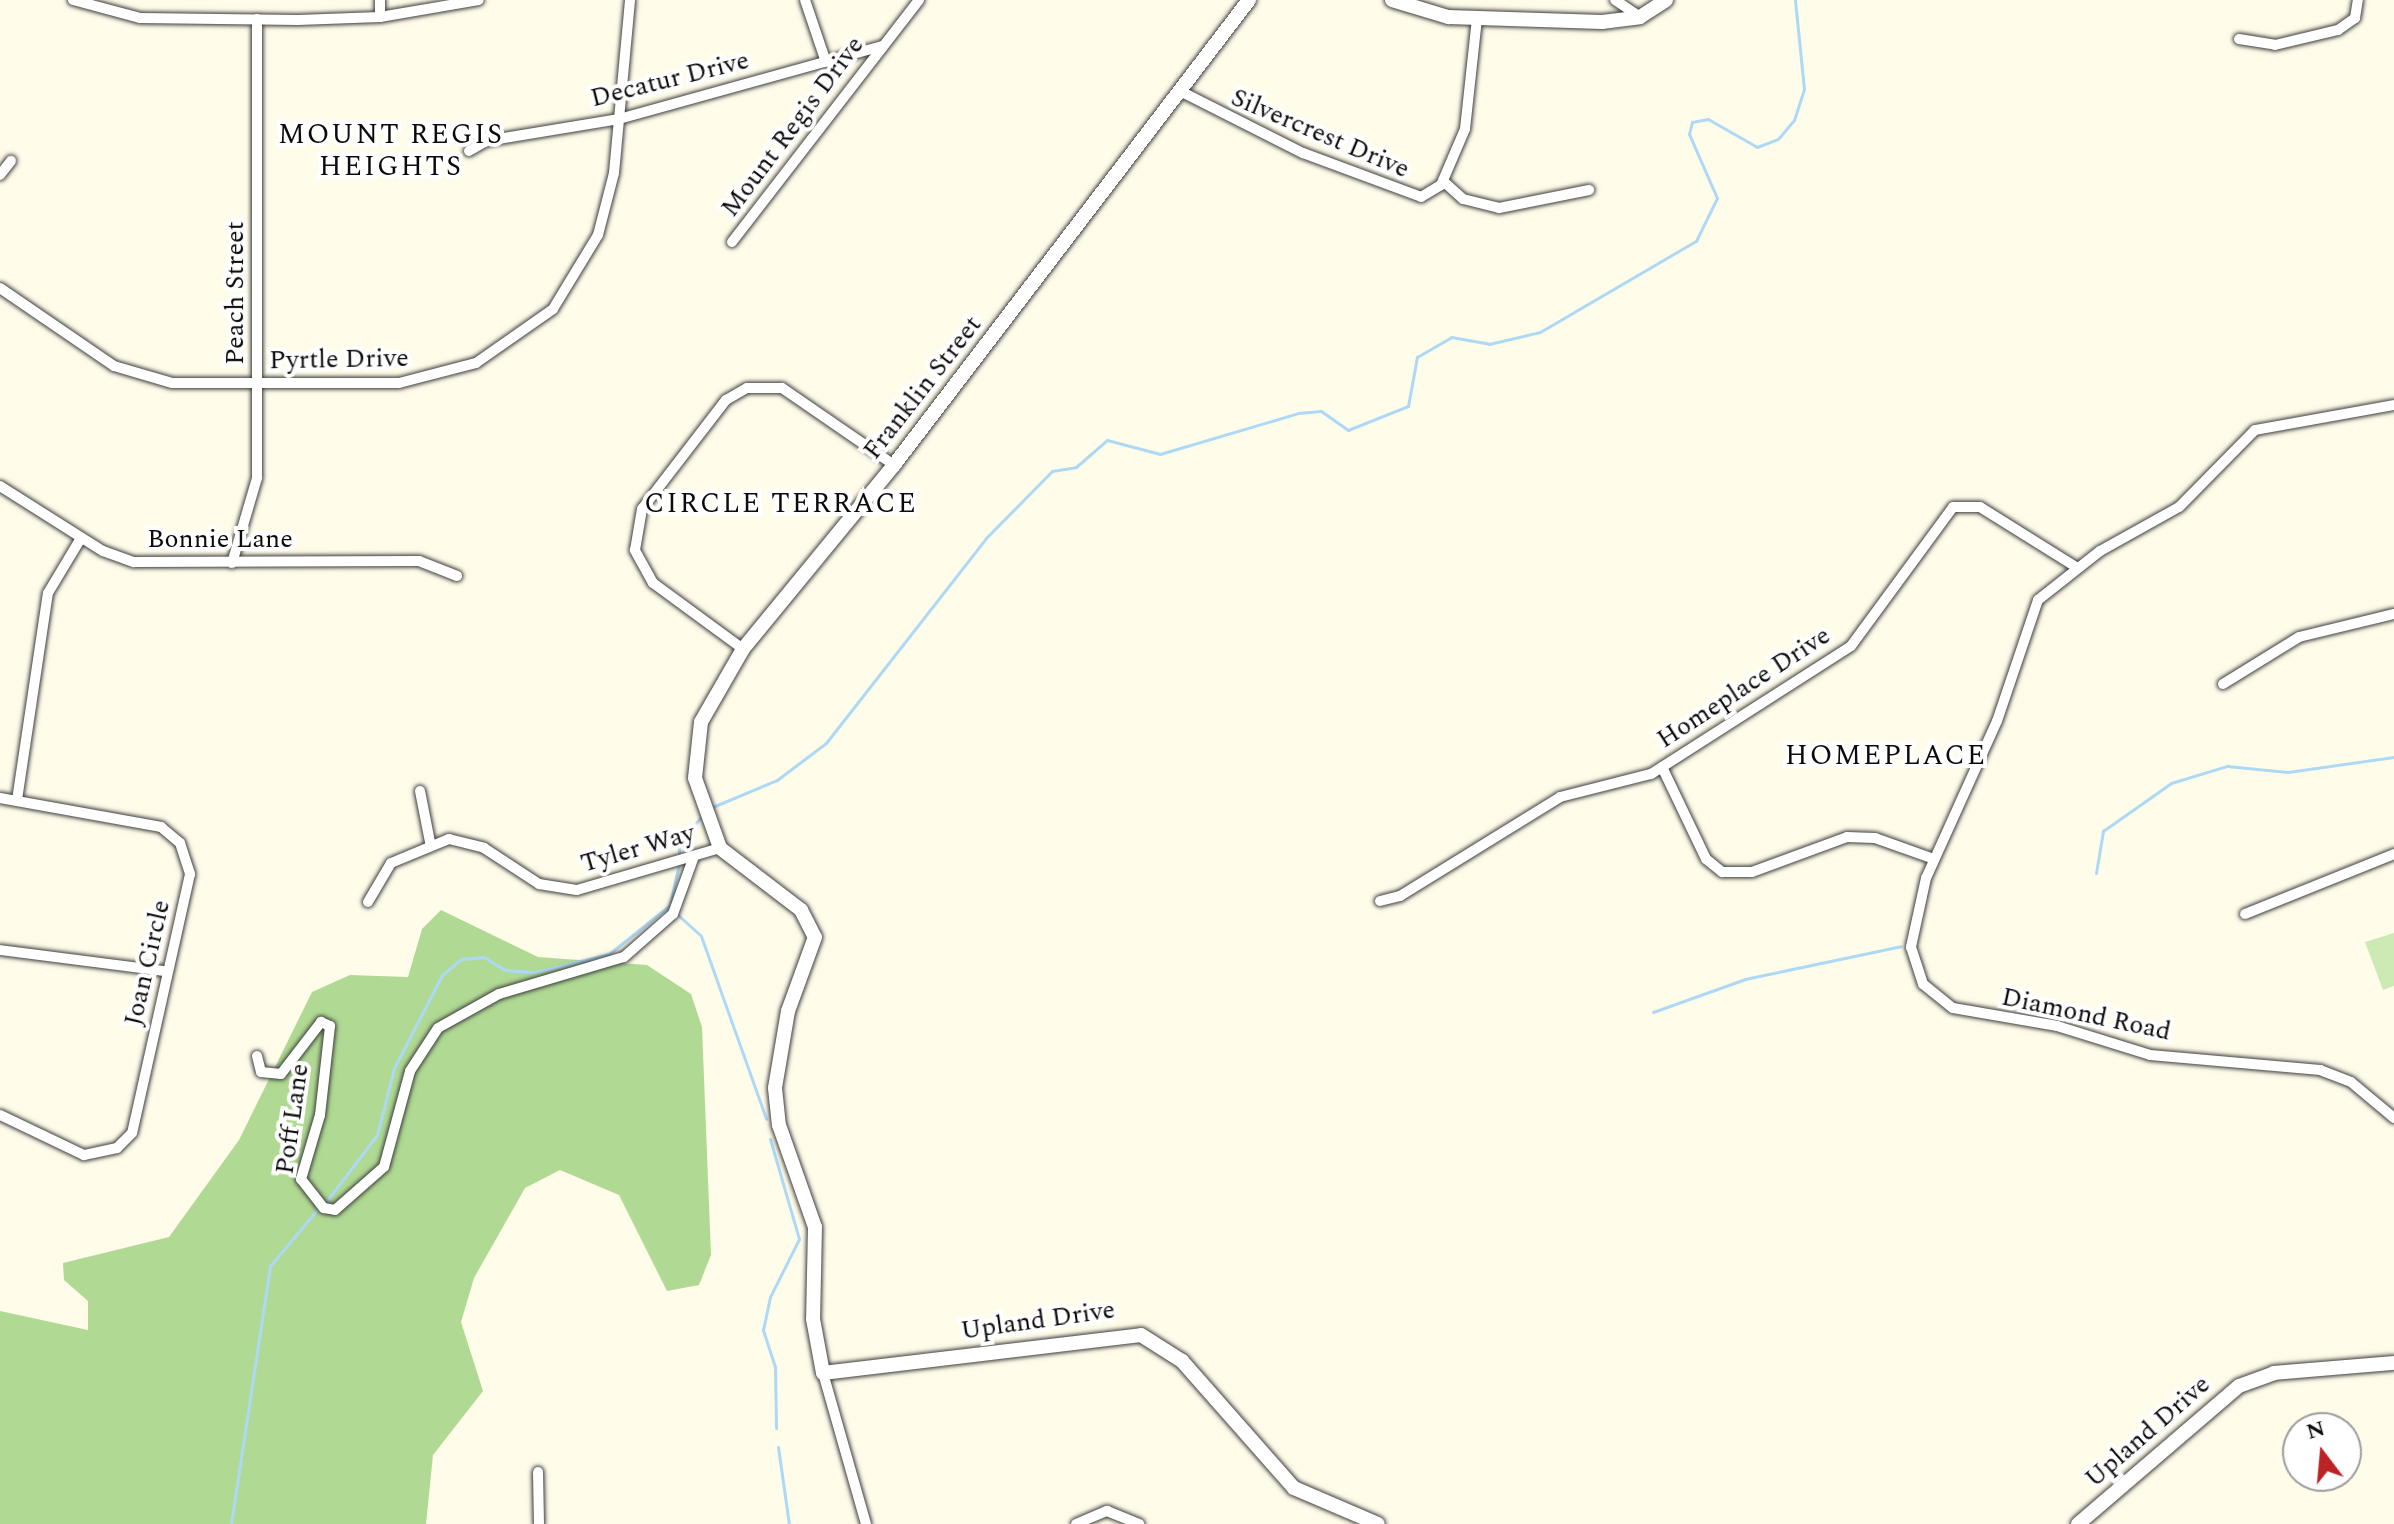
<!DOCTYPE html>
<html>
<head>
<meta charset="utf-8">
<style>
  body { margin:0 }
  #map { position:relative; width:2394px; height:1524px; overflow:hidden; background:#fffcea; font-family:Spectral,serif }
  div>[style] { position:absolute }
  .green>* { inset:0; background:#cde9b4 }
  .forest>* { inset:0; background:#b0da93 }
  .stream>* { height:3px; margin:-1.5px; padding:0 1.5px; transform-origin:1.5px; border-radius:1.5px; background:#aed9f6 }
  .roads { filter:drop-shadow(0 0 2px #3e3e3e) drop-shadow(0 0 2px #3e3e3e) }
  .minor>* { height:10px; margin:-5px; padding:0 5px; transform-origin:5px; border-radius:5px; background:#fff }
  .tertiary>* { height:14px; margin:-7px; padding:0 7px; transform-origin:7px; border-radius:7px; background:#fff }
  span { translate:-50% -50%; white-space:nowrap; text-align:center; line-height:1.15; -webkit-text-stroke:8px #fff; paint-order:stroke }
  .street-label { font-size:26px; color:#0b0b0b }
  .neighbourhood-label { font-size:28px; color:#0b0b0b; letter-spacing:2px }
  .north { position:absolute; left:2282px; top:1412px; width:80px; height:80px; box-sizing:border-box; background:#fff; border:2px solid #9d9d9d; border-radius:50%; rotate:344deg; font-size:22px; font-weight:700; line-height:32px; text-align:center; color:#0b0b0b }
  .north::after { content:''; display:block; margin:auto; width:28px; height:36px; background:#bc2324; clip-path:polygon(50% 0,100% 100%,50% 72%,0 100%) }
</style>
</head>
<body>
<div id="map">
  <div class="green">
    <i style="clip-path:polygon(2394px 933px,2394px 986px,2383px 990px,2365px 942px)"></i>
  </div>
  <div class="forest">
    <i style="clip-path:polygon(441px 910px,538px 957px,647px 965px,691px 994px,702px 1027px,711px 1255px,699px 1285px,667px 1291px,619px 1195px,560px 1170px,525px 1188px,474px 1278px,461px 1322px,483px 1391px,433px 1455px,426px 1524px,0 1524px,0 1311px,88px 1330px,88px 1301px,64px 1280px,63px 1263px,169px 1237px,239px 1140px,312px 992px,350px 975px,408px 977px,422px 929px)"></i>
  </div>
  <div class="stream">
    <i style="left:710px;top:808px;width:73px;rotate:-22.7deg"></i>
    <i style="left:777px;top:780px;width:61px;rotate:-37.1deg"></i>
    <i style="left:826px;top:743px;width:260px;rotate:-52deg"></i>
    <i style="left:986px;top:538px;width:94px;rotate:-45.4deg"></i>
    <i style="left:1052px;top:471px;width:24px;rotate:-9deg"></i>
    <i style="left:1076px;top:467px;width:41px;rotate:-41.1deg"></i>
    <i style="left:1107px;top:440px;width:55px;rotate:14.8deg"></i>
    <i style="left:1160px;top:454px;width:144px;rotate:-16.5deg"></i>
    <i style="left:1298px;top:413px;width:23px;rotate:-5deg"></i>
    <i style="left:1321px;top:411px;width:33px;rotate:35deg"></i>
    <i style="left:1348px;top:430px;width:65px;rotate:-21.8deg"></i>
    <i style="left:1408px;top:406px;width:50px;rotate:-79.6deg"></i>
    <i style="left:1417px;top:357px;width:39px;rotate:-30deg"></i>
    <i style="left:1451px;top:337px;width:39px;rotate:10deg"></i>
    <i style="left:1489px;top:344px;width:52px;rotate:-13.2deg"></i>
    <i style="left:1540px;top:332px;width:181px;rotate:-30.3deg"></i>
    <i style="left:1696px;top:241px;width:48px;rotate:-64deg"></i>
    <i style="left:1717px;top:198px;width:70px;rotate:-113.6deg"></i>
    <i style="left:1689px;top:134px;width:12px;rotate:-76deg"></i>
    <i style="left:1692px;top:122px;width:16px;rotate:-11deg"></i>
    <i style="left:1708px;top:119px;width:56px;rotate:29.7deg"></i>
    <i style="left:1757px;top:147px;width:22px;rotate:-21deg"></i>
    <i style="left:1778px;top:139px;width:25px;rotate:-50deg"></i>
    <i style="left:1794px;top:120px;width:33px;rotate:-72deg"></i>
    <i style="left:1804px;top:89px;width:89px;rotate:-95.8deg"></i>
    <i style="left:679px;top:856px;width:12px;rotate:-90deg"></i>
    <i style="left:679px;top:844px;width:40px;rotate:-51deg"></i>
    <i style="left:2096px;top:873px;width:43px;rotate:-80.5deg"></i>
    <i style="left:2103px;top:831px;width:83px;rotate:-35.2deg"></i>
    <i style="left:2171px;top:783px;width:59px;rotate:-16.9deg"></i>
    <i style="left:2227px;top:766px;width:61px;rotate:5.6deg"></i>
    <i style="left:2288px;top:772px;width:107px;rotate:-8.1deg"></i>
    <i style="left:678px;top:915px;width:31px;rotate:42deg"></i>
    <i style="left:701px;top:936px;width:194px;rotate:70.4deg"></i>
    <i style="left:1653px;top:1012px;width:98px;rotate:-19.7deg"></i>
    <i style="left:1745px;top:979px;width:159px;rotate:-11.9deg"></i>
    <i style="left:770px;top:1139px;width:104px;rotate:73.8deg"></i>
    <i style="left:799px;top:1239px;width:65px;rotate:116.6deg"></i>
    <i style="left:770px;top:1297px;width:34px;rotate:102deg"></i>
    <i style="left:763px;top:1330px;width:40px;rotate:72deg"></i>
    <i style="left:775px;top:1368px;width:60px;rotate:89deg"></i>
    <i style="left:325px;top:1203px;width:86px;rotate:-52.6deg"></i>
    <i style="left:377px;top:1135px;width:69px;rotate:-75.8deg"></i>
    <i style="left:394px;top:1068px;width:105px;rotate:-62.7deg"></i>
    <i style="left:442px;top:975px;width:25px;rotate:-40deg"></i>
    <i style="left:461px;top:959px;width:23px;rotate:-5deg"></i>
    <i style="left:484px;top:957px;width:25px;rotate:32deg"></i>
    <i style="left:505px;top:970px;width:31px;rotate:4deg"></i>
    <i style="left:536px;top:972px;width:75px;rotate:-13.9deg"></i>
    <i style="left:609px;top:954px;width:78px;rotate:-38.8deg"></i>
    <i style="left:670px;top:905px;width:43px;rotate:-77.9deg"></i>
    <i style="left:778px;top:1447px;width:78px;rotate:81.9deg"></i>
    <i style="left:231px;top:1524px;width:261px;rotate:-81.4deg"></i>
    <i style="left:270px;top:1266px;width:72px;rotate:-50.1deg"></i>
  </div>
  <div class="roads">
    <div class="minor">
      <i style="left:73px;top:0;width:69px;rotate:15deg"></i>
      <i style="left:140px;top:18px;width:158px;rotate:0.7deg"></i>
      <i style="left:298px;top:20px;width:82px;rotate:-2.1deg"></i>
      <i style="left:380px;top:17px;width:100px;rotate:-9.7deg"></i>
      <i style="left:805px;top:0;width:65px;rotate:71.3deg"></i>
      <i style="left:1615px;top:0;width:30px;rotate:34deg"></i>
      <i style="left:380px;top:17px;width:17px;rotate:-90deg"></i>
      <i style="left:2239px;top:39px;width:36px;rotate:9deg"></i>
      <i style="left:2275px;top:45px;width:65px;rotate:-13.4deg"></i>
      <i style="left:2338px;top:30px;width:21px;rotate:-35deg"></i>
      <i style="left:2355px;top:18px;width:18px;rotate:-81deg"></i>
      <i style="left:1180px;top:91px;width:138px;rotate:26.8deg"></i>
      <i style="left:1303px;top:153px;width:126px;rotate:20.4deg"></i>
      <i style="left:1421px;top:197px;width:23px;rotate:-31deg"></i>
      <i style="left:1441px;top:185px;width:61px;rotate:-66.8deg"></i>
      <i style="left:1465px;top:129px;width:112px;rotate:-83.8deg"></i>
      <i style="left:469px;top:151px;width:20px;rotate:-30deg"></i>
      <i style="left:486px;top:141px;width:135px;rotate:-9.4deg"></i>
      <i style="left:619px;top:119px;width:273px;rotate:-15.5deg"></i>
      <i style="left:0;top:175px;width:18px;rotate:-52deg"></i>
      <i style="left:1443px;top:181px;width:27px;rotate:42deg"></i>
      <i style="left:1463px;top:199px;width:37px;rotate:14deg"></i>
      <i style="left:1499px;top:208px;width:92px;rotate:-11.3deg"></i>
      <i style="left:732px;top:242px;width:306px;rotate:-52.3deg"></i>
      <i style="left:0;top:288px;width:138px;rotate:34.4deg"></i>
      <i style="left:114px;top:366px;width:60px;rotate:16.3deg"></i>
      <i style="left:172px;top:383px;width:227px"></i>
      <i style="left:399px;top:383px;width:80px;rotate:-14.6deg"></i>
      <i style="left:476px;top:363px;width:94px;rotate:-35deg"></i>
      <i style="left:553px;top:309px;width:87px;rotate:-58.7deg"></i>
      <i style="left:598px;top:235px;width:64px;rotate:-75.5deg"></i>
      <i style="left:614px;top:173px;width:174px;rotate:-84.7deg"></i>
      <i style="left:2394px;top:405px;width:141px;rotate:169.8deg"></i>
      <i style="left:2255px;top:430px;width:108px;rotate:134.6deg"></i>
      <i style="left:2179px;top:507px;width:90px;rotate:150.9deg"></i>
      <i style="left:2100px;top:551px;width:79px;rotate:141.7deg"></i>
      <i style="left:2038px;top:600px;width:128px;rotate:108.7deg"></i>
      <i style="left:1997px;top:721px;width:172px;rotate:114.3deg"></i>
      <i style="left:1926px;top:878px;width:71px;rotate:102.3deg"></i>
      <i style="left:1911px;top:947px;width:39px;rotate:72deg"></i>
      <i style="left:1923px;top:984px;width:38px;rotate:39deg"></i>
      <i style="left:1953px;top:1008px;width:106px;rotate:9.8deg"></i>
      <i style="left:2057px;top:1026px;width:97px;rotate:17.3deg"></i>
      <i style="left:2150px;top:1055px;width:171px;rotate:5deg"></i>
      <i style="left:2320px;top:1070px;width:33px;rotate:21deg"></i>
      <i style="left:2351px;top:1082px;width:56px;rotate:39.9deg"></i>
      <i style="left:0;top:486px;width:122px;rotate:32.3deg"></i>
      <i style="left:103px;top:551px;width:33px;rotate:20deg"></i>
      <i style="left:134px;top:562px;width:285px;rotate:-0.2deg"></i>
      <i style="left:419px;top:561px;width:41px;rotate:21.5deg"></i>
      <i style="left:232px;top:563px;width:89px;rotate:-73.6deg"></i>
      <i style="left:257px;top:478px;width:459px;rotate:-90deg"></i>
      <i style="left:743px;top:649px;width:112px;rotate:-143.7deg"></i>
      <i style="left:653px;top:583px;width:38px;rotate:-119deg"></i>
      <i style="left:635px;top:550px;width:42px;rotate:-80.3deg"></i>
      <i style="left:642px;top:509px;width:138px;rotate:-52.4deg"></i>
      <i style="left:726px;top:400px;width:24px;rotate:-30deg"></i>
      <i style="left:747px;top:388px;width:35px"></i>
      <i style="left:782px;top:388px;width:136px;rotate:34.5deg"></i>
      <i style="left:2223px;top:684px;width:89px;rotate:-31.7deg"></i>
      <i style="left:2299px;top:637px;width:98px;rotate:-13.6deg"></i>
      <i style="left:1662px;top:767px;width:102px;rotate:64.4deg"></i>
      <i style="left:1706px;top:859px;width:21px;rotate:39deg"></i>
      <i style="left:1722px;top:872px;width:30px"></i>
      <i style="left:1752px;top:872px;width:101px;rotate:-20.2deg"></i>
      <i style="left:1847px;top:837px;width:28px;rotate:2deg"></i>
      <i style="left:1875px;top:838px;width:63px;rotate:19.6deg"></i>
      <i style="left:420px;top:791px;width:52px;rotate:78.9deg"></i>
      <i style="left:0;top:798px;width:164px;rotate:10.2deg"></i>
      <i style="left:161px;top:827px;width:25px;rotate:40deg"></i>
      <i style="left:180px;top:843px;width:33px;rotate:72deg"></i>
      <i style="left:190px;top:874px;width:265px;rotate:102.6deg"></i>
      <i style="left:132px;top:1133px;width:21px;rotate:135deg"></i>
      <i style="left:117px;top:1148px;width:34px;rotate:168deg"></i>
      <i style="left:84px;top:1155px;width:93px;rotate:-154.5deg"></i>
      <i style="left:17px;top:800px;width:209px;rotate:-81.5deg"></i>
      <i style="left:48px;top:593px;width:64px;rotate:-59deg"></i>
      <i style="left:1380px;top:901px;width:21px;rotate:-14deg"></i>
      <i style="left:1400px;top:896px;width:188px;rotate:-31.7deg"></i>
      <i style="left:1560px;top:797px;width:94px;rotate:-14.2deg"></i>
      <i style="left:1651px;top:774px;width:237px;rotate:-32.6deg"></i>
      <i style="left:1851px;top:646px;width:172px;rotate:-53.7deg"></i>
      <i style="left:1953px;top:507px;width:27px"></i>
      <i style="left:1980px;top:507px;width:113px;rotate:32deg"></i>
      <i style="left:368px;top:902px;width:45px;rotate:-59.5deg"></i>
      <i style="left:391px;top:863px;width:63px;rotate:-22.5deg"></i>
      <i style="left:449px;top:839px;width:36px;rotate:14deg"></i>
      <i style="left:484px;top:848px;width:66px;rotate:33.2deg"></i>
      <i style="left:539px;top:884px;width:38px;rotate:9deg"></i>
      <i style="left:577px;top:890px;width:149px;rotate:-16.4deg"></i>
      <i style="left:2245px;top:914px;width:161px;rotate:-21.9deg"></i>
      <i style="left:0;top:950px;width:165px;rotate:7.3deg"></i>
      <i style="left:257px;top:1056px;width:16px;rotate:76deg"></i>
      <i style="left:261px;top:1072px;width:20px;rotate:6deg"></i>
      <i style="left:281px;top:1074px;width:66px;rotate:-52.4deg"></i>
      <i style="left:321px;top:1022px;width:10px;rotate:24deg"></i>
      <i style="left:330px;top:1026px;width:90px;rotate:96.4deg"></i>
      <i style="left:320px;top:1115px;width:67px;rotate:106.5deg"></i>
      <i style="left:301px;top:1179px;width:37px;rotate:52deg"></i>
      <i style="left:324px;top:1208px;width:11px;rotate:10deg"></i>
      <i style="left:335px;top:1210px;width:65px;rotate:-41.3deg"></i>
      <i style="left:384px;top:1167px;width:99px;rotate:-74.8deg"></i>
      <i style="left:410px;top:1071px;width:51px;rotate:-56.9deg"></i>
      <i style="left:438px;top:1028px;width:70px;rotate:-29.1deg"></i>
      <i style="left:499px;top:994px;width:130px;rotate:-16.5deg"></i>
      <i style="left:624px;top:957px;width:65px;rotate:-41.3deg"></i>
      <i style="left:673px;top:914px;width:59px;rotate:-70deg"></i>
      <i style="left:823px;top:1373px;width:157px;rotate:74.1deg"></i>
      <i style="left:538px;top:1472px;width:52px;rotate:88.9deg"></i>
      <i style="left:1076px;top:1524px;width:34px;rotate:-23deg"></i>
      <i style="left:1107px;top:1511px;width:35px;rotate:22deg"></i>
    </div>
    <div class="tertiary">
      <i style="left:1249px;top:0;width:585px;rotate:127.36deg"></i>
      <i style="left:894px;top:465px;width:238px;rotate:129.4deg"></i>
      <i style="left:743px;top:649px;width:84px;rotate:119.9deg"></i>
      <i style="left:701px;top:722px;width:56px;rotate:96.1deg"></i>
      <i style="left:695px;top:778px;width:74px;rotate:70.3deg"></i>
      <i style="left:720px;top:848px;width:102px;rotate:37.4deg"></i>
      <i style="left:801px;top:910px;width:30px;rotate:63deg"></i>
      <i style="left:815px;top:937px;width:79px;rotate:110deg"></i>
      <i style="left:788px;top:1011px;width:78px;rotate:99.6deg"></i>
      <i style="left:775px;top:1088px;width:37px;rotate:84deg"></i>
      <i style="left:779px;top:1125px;width:108px;rotate:70.6deg"></i>
      <i style="left:815px;top:1227px;width:92px;rotate:91.2deg"></i>
      <i style="left:813px;top:1319px;width:55px;rotate:79.5deg"></i>
      <i style="left:823px;top:1373px;width:320px;rotate:-6.8deg"></i>
      <i style="left:1141px;top:1335px;width:49px;rotate:32.4deg"></i>
      <i style="left:1182px;top:1361px;width:169px;rotate:48.6deg"></i>
      <i style="left:1294px;top:1488px;width:91px;rotate:23.2deg"></i>
      <i style="left:1392px;top:0;width:59px;rotate:16.9deg"></i>
      <i style="left:1448px;top:17px;width:154px;rotate:1.9deg"></i>
      <i style="left:1602px;top:22px;width:38px;rotate:-7deg"></i>
      <i style="left:1640px;top:17px;width:31px;rotate:-33deg"></i>
      <i style="left:2078px;top:1524px;width:212px;rotate:-40.6deg"></i>
      <i style="left:2239px;top:1386px;width:37px;rotate:-20deg"></i>
      <i style="left:2274px;top:1373px;width:120px;rotate:-4.8deg"></i>
    </div>
  </div>
  <div class="street-label">
    <span style="left:670px;top:80px;rotate:-14deg">Decatur Drive</span>
    <span style="left:793px;top:127px;rotate:-53deg">Mount Regis Drive</span>
    <span style="left:1320px;top:134px;rotate:23deg">Silvercrest Drive</span>
    <span style="left:236px;top:293px;rotate:-90deg">Peach Street</span>
    <span style="left:339px;top:360px;rotate:-1deg">Pyrtle Drive</span>
    <span style="left:923px;top:388px;rotate:-52deg">Franklin Street</span>
    <span style="left:220px;top:540px">Bonnie Lane</span>
    <span style="left:1744px;top:688px;rotate:-33deg">Homeplace Drive</span>
    <span style="left:638px;top:849px;rotate:-16deg">Tyler Way</span>
    <span style="left:148px;top:963px;rotate:-77deg">Joan Circle</span>
    <span style="left:2086px;top:1015px;rotate:12deg">Diamond Road</span>
    <span style="left:293px;top:1119px;rotate:-82deg">Poff Lane</span>
    <span style="left:1038px;top:1321px;rotate:-8deg">Upland Drive</span>
    <span style="left:2148px;top:1432px;rotate:-41deg">Upland Drive</span>
  </div>
  <div class="neighbourhood-label">
    <span style="left:391px;top:151px">MOUNT REGIS<br>HEIGHTS</span>
    <span style="left:781px;top:504px">CIRCLE TERRACE</span>
    <span style="left:1886px;top:756px">HOMEPLACE</span>
  </div>
  <div class="north">N</div>
</div>
</body>
</html>
